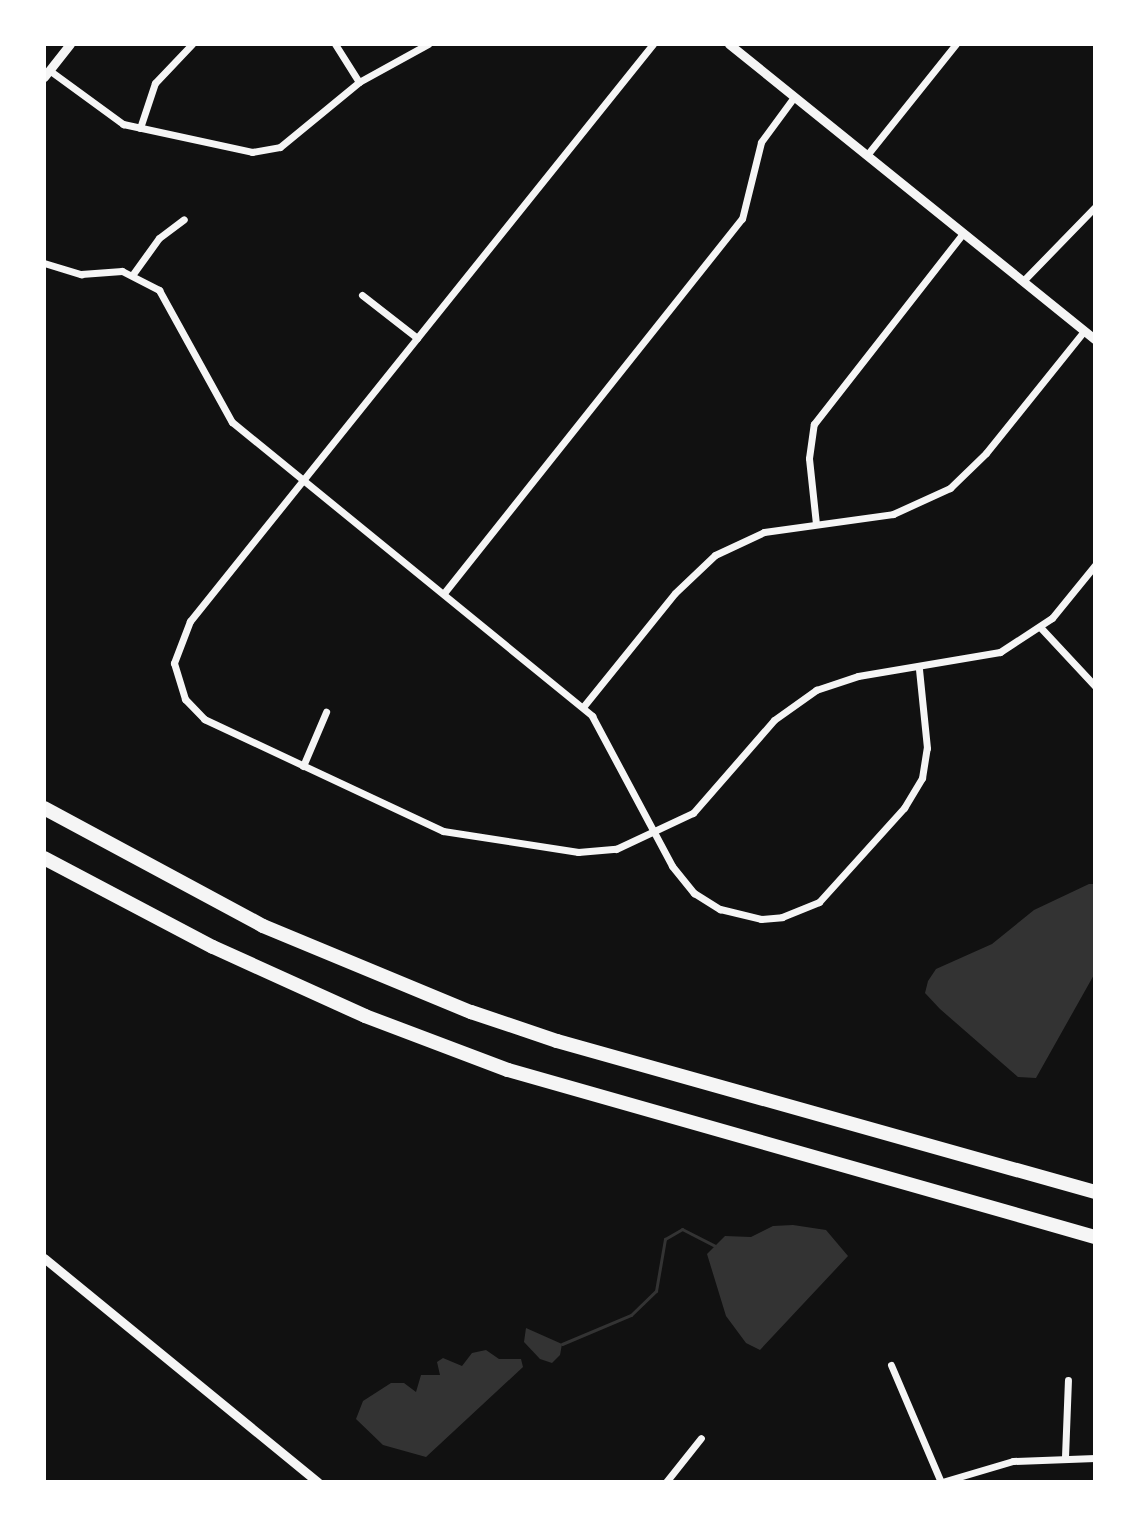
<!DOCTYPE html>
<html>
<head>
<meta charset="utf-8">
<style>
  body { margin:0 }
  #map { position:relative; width:1139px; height:1526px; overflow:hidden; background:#111; font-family:"Noto Serif",serif }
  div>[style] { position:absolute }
  .water>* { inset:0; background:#333 }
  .stream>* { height:3px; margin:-1.5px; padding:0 1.5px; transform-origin:1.5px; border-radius:1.5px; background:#333 }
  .minor>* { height:7px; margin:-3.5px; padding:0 3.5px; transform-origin:3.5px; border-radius:3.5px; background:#f5f5f5 }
  .tertiary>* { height:9px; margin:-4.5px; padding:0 4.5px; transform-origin:4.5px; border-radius:4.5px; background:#f5f5f5 }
  .motorway>* { height:14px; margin:-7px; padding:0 7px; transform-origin:7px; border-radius:7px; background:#f5f5f5 }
  span { translate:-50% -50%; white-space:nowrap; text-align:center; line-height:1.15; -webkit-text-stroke:8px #fff; paint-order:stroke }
  .frame { position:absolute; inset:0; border:46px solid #fff; pointer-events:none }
</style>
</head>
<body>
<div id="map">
  <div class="water">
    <i style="clip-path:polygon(1089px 884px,1095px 884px,1095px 973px,1036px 1078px,1018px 1077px,940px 1009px,925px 993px,928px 981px,936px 969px,992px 944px,1034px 910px)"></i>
    <i style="clip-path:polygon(793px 1225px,826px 1230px,848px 1256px,760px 1350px,746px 1343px,726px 1316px,707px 1254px,725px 1236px,751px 1237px,773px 1226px)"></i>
    <i style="clip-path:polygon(526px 1328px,562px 1344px,560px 1355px,552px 1363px,540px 1359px,524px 1342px)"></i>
    <i style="clip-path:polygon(486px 1350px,499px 1359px,521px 1359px,523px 1367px,426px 1457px,383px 1445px,356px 1419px,363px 1401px,391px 1383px,404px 1383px,416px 1392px,421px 1375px,440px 1375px,437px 1362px,443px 1358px,462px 1366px,472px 1353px)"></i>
  </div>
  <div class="stream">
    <i style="left:562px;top:1344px;width:75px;rotate:-22.8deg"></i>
    <i style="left:631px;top:1315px;width:35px;rotate:-44deg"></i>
    <i style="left:656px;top:1291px;width:53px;rotate:-80.2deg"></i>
    <i style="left:665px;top:1239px;width:20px;rotate:-30deg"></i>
    <i style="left:682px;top:1229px;width:37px;rotate:27deg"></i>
  </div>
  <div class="minor">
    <i style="left:335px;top:44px;width:45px;rotate:57.7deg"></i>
    <i style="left:653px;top:44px;width:740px;rotate:128.74deg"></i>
    <i style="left:190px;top:621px;width:45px;rotate:110.9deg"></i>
    <i style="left:174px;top:663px;width:38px;rotate:73deg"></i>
    <i style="left:185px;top:699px;width:28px;rotate:46deg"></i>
    <i style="left:204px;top:719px;width:264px;rotate:25.1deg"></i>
    <i style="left:443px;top:831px;width:137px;rotate:8.8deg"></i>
    <i style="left:578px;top:852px;width:38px;rotate:-5deg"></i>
    <i style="left:616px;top:849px;width:85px;rotate:-25.1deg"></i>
    <i style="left:693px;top:813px;width:123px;rotate:-48.9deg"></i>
    <i style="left:774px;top:720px;width:52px;rotate:-35.5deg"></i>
    <i style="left:816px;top:690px;width:44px;rotate:-18.4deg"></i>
    <i style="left:858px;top:676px;width:144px;rotate:-9.6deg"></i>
    <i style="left:1000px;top:652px;width:62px;rotate:-33.2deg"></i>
    <i style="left:1052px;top:618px;width:68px;rotate:-50.9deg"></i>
    <i style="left:49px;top:70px;width:92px;rotate:36.1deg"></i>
    <i style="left:123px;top:124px;width:132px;rotate:12.2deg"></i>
    <i style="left:252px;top:152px;width:28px;rotate:-10deg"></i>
    <i style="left:280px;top:147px;width:102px;rotate:-39.4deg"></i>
    <i style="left:359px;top:82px;width:79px;rotate:-28.8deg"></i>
    <i style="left:140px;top:128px;width:47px;rotate:-71.6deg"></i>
    <i style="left:155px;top:83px;width:54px;rotate:-46.5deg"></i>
    <i style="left:867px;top:155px;width:142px;rotate:-51.3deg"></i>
    <i style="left:44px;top:263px;width:39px;rotate:17deg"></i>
    <i style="left:81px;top:274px;width:41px;rotate:-4.2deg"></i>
    <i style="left:122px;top:271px;width:42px;rotate:27.2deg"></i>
    <i style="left:159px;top:290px;width:151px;rotate:61.1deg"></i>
    <i style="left:232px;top:422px;width:465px;rotate:39.2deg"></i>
    <i style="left:592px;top:716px;width:170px;rotate:61.9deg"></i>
    <i style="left:672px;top:866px;width:35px;rotate:51deg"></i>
    <i style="left:694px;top:893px;width:31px;rotate:32deg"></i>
    <i style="left:720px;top:909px;width:42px;rotate:13.7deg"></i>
    <i style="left:761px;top:919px;width:21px;rotate:-5deg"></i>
    <i style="left:782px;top:917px;width:40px;rotate:-22deg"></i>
    <i style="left:819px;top:902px;width:127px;rotate:-47.9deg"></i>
    <i style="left:904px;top:808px;width:35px;rotate:-59deg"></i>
    <i style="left:922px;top:778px;width:30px;rotate:-81deg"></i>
    <i style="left:927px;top:748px;width:79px;rotate:-95.8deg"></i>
    <i style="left:133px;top:274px;width:44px;rotate:-54.2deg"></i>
    <i style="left:159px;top:238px;width:31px;rotate:-37deg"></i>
    <i style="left:1023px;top:281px;width:103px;rotate:-45.8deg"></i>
    <i style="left:362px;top:295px;width:70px;rotate:38deg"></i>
    <i style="left:816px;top:524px;width:66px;rotate:-96.1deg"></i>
    <i style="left:809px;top:458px;width:34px;rotate:-82deg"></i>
    <i style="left:814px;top:424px;width:242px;rotate:-52deg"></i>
    <i style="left:444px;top:593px;width:478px;rotate:-51.5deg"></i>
    <i style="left:742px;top:219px;width:79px;rotate:-76.1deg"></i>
    <i style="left:761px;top:142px;width:56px;rotate:-53.7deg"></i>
    <i style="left:1040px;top:627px;width:81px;rotate:47deg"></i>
    <i style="left:583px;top:707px;width:146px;rotate:-51.1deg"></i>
    <i style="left:675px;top:593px;width:55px;rotate:-43.5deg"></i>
    <i style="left:715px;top:555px;width:54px;rotate:-25.1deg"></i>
    <i style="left:764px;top:532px;width:130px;rotate:-7.9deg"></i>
    <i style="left:893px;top:514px;width:63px;rotate:-24.5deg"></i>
    <i style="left:950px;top:488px;width:50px;rotate:-44.2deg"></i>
    <i style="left:986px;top:453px;width:156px;rotate:-51.2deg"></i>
    <i style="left:303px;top:766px;width:59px;rotate:-66.9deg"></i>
    <i style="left:891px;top:1365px;width:127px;rotate:66.9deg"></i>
    <i style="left:1065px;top:1457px;width:77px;rotate:-87.8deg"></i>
    <i style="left:666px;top:1482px;width:56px;rotate:-51.5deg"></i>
    <i style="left:942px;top:1482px;width:74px;rotate:-16.5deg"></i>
    <i style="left:1013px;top:1461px;width:82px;rotate:-2.1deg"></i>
  </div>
  <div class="tertiary">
    <i style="left:729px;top:44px;width:470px;rotate:38.9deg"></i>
    <i style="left:44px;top:77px;width:42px;rotate:-51.8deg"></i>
    <i style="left:44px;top:1258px;width:354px;rotate:39.3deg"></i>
  </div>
  <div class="motorway">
    <i style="left:44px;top:808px;width:249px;rotate:28.3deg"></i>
    <i style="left:263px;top:926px;width:225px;rotate:22.5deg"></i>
    <i style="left:471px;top:1012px;width:91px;rotate:18.6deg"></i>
    <i style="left:557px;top:1041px;width:559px;rotate:15.68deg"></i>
    <i style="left:44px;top:858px;width:191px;rotate:27.8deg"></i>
    <i style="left:213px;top:947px;width:167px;rotate:24.4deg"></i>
    <i style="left:365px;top:1016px;width:153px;rotate:20.7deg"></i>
    <i style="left:508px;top:1070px;width:610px;rotate:15.88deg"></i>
  </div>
  <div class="frame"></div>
</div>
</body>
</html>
